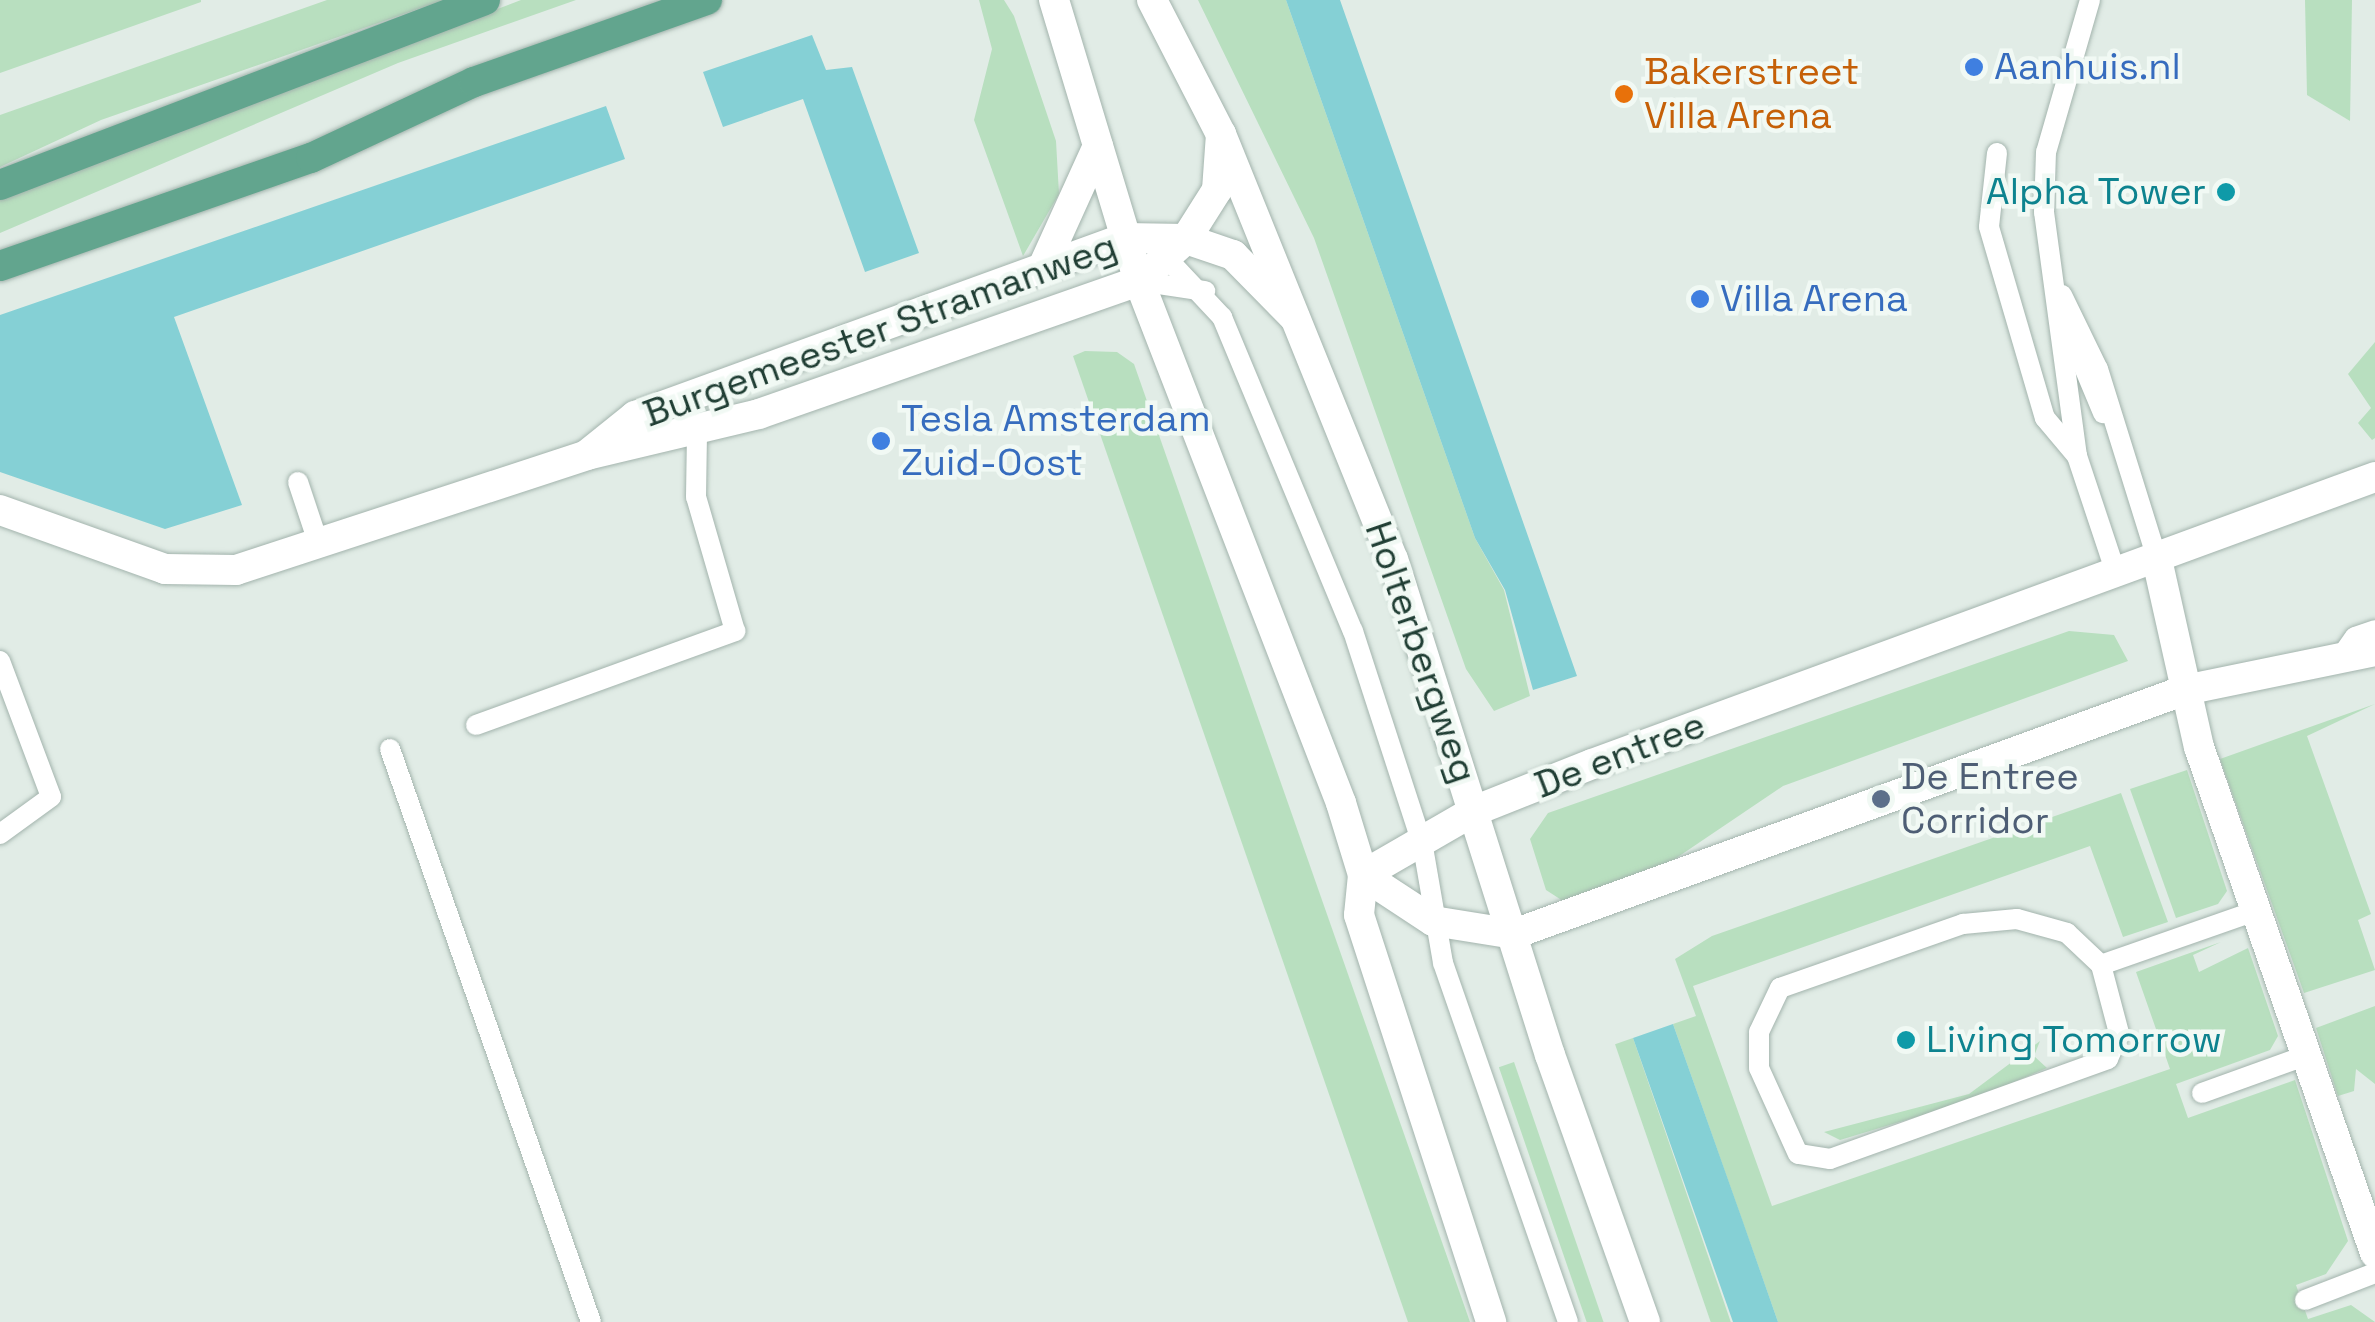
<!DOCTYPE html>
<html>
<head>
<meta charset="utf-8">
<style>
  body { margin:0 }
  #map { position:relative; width:2375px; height:1322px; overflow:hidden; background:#e1ece6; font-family:"Space Grotesk",sans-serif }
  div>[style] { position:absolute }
  .green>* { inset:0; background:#b8dfbf; transform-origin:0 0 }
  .water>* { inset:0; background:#85d0d5 }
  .roads { filter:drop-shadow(0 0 2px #a3b4ad) drop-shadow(0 0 2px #a3b4ad) }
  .lane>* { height:20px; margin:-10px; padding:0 10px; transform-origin:10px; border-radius:10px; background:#fff }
  .street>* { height:30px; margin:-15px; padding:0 15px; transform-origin:15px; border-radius:15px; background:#fff }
  .secondary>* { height:30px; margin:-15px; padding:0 15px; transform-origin:15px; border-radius:15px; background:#fff }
  .primary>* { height:30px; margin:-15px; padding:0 15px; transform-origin:15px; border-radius:15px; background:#62a58e }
  .dots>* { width:28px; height:28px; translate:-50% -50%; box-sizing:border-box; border:5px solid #f1f9f4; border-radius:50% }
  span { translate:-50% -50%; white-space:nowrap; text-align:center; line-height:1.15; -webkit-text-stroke:9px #f1f9f4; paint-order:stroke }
  .shop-label { font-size:38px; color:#366cbe }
  .left { translate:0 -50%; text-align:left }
  .food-label { font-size:38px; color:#c56008 }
  .culture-label { font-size:38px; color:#0d838f }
  .right { translate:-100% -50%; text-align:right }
  .street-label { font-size:38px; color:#203e34 }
  .service-label { font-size:38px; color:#4e5e75 }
</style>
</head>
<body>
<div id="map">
  <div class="green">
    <i style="clip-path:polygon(0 0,201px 0,201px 2px,0 73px)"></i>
    <i style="clip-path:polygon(327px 0,444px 0,101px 120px,0 167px,0 115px)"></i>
    <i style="clip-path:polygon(521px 0,576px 0,398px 63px,0 233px,0 199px)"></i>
    <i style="clip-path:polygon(979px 0,1004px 0,1014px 16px,1056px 141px,1059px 194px,1023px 256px,974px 120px,992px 49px)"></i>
    <i style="clip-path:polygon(1198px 0,1286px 0,1475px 538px,1504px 590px,1530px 696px,1494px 711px,1466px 669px,1314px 238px)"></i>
    <i style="clip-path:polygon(2305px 0,2352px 0,2350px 121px,2307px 95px)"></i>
    <i style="clip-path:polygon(2375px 342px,2375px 438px,2372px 440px,2358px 423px,2371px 408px,2348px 374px)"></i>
    <i style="clip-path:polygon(1085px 351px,1117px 352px,1134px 364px,1470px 1322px,1408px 1322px,1073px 356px)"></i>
    <i style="clip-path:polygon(2069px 631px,2114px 635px,2128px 661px,1783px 786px,1663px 867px,1563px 901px,1546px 890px,1530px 839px,1548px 813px)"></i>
    <i style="clip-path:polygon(2375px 704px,2307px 736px,2371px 914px,2358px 920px,2375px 970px,2304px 993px,2220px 759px)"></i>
    <i style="clip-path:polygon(2187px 770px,2227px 891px,2218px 904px,2176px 918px,2130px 789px)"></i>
    <i style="clip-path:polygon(2121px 793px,2168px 922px,2123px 937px,2090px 846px,1693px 986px,1772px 1206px,2170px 1069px,2136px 972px,2221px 942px,2193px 955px,2199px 972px,2248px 948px,2278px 1036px,2270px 1050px,2176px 1084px,2188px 1118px,2295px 1080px,2348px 1241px,2326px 1274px,2296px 1285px,2308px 1319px,2351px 1305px,2375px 1322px,1778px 1322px,1673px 1024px,1696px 1016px,1675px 959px,1712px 936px)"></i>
    <i style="clip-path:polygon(2375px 1006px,2375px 1084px,2356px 1069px,2354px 1091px,2338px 1096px,2316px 1028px)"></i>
    <i style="left:1633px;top:1038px;width:301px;height:19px;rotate:71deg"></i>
    <i style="clip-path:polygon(2040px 1041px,2034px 1056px,2047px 1068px,1969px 1101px,1840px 1140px,1824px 1132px,1969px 1094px)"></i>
    <i style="left:1514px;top:1062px;width:275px;height:16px;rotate:71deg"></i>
  </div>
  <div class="water">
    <i style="clip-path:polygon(1286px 0,1340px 0,1577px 676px,1533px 690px,1505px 590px,1475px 538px)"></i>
    <i style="clip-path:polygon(812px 35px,826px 70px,852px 67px,919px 253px,865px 272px,803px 99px,723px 127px,703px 72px)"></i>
    <i style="clip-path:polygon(606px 106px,625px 159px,174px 317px,242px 505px,165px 529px,0 472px,0 315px)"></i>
    <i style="clip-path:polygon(1673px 1024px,1742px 1219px,1778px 1322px,1733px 1322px,1645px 1072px,1633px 1038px)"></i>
  </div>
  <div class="roads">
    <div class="lane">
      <i style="left:2090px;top:0;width:158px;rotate:106.1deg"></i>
      <i style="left:2046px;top:152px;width:60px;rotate:91.9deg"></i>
      <i style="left:2044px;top:212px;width:246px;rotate:82.3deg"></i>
      <i style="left:2077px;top:456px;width:120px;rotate:71.6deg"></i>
      <i style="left:1997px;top:153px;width:74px;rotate:96.2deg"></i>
      <i style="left:1989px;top:227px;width:199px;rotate:73.7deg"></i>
      <i style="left:2045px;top:418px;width:50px;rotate:49.9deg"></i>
      <i style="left:1160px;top:251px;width:91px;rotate:46.8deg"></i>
      <i style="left:1222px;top:317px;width:340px;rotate:67.4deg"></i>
      <i style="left:1353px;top:631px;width:227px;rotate:72deg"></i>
      <i style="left:1423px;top:847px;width:118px;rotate:80.2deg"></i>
      <i style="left:1443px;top:963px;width:380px;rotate:70.8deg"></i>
      <i style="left:1139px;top:281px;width:67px;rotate:8.6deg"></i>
      <i style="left:2062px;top:295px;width:82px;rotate:64.1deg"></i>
      <i style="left:2098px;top:369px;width:195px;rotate:72.7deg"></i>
      <i style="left:2070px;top:334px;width:86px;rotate:67.3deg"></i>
      <i style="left:298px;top:482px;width:63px;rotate:71.6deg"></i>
      <i style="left:0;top:661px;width:145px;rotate:69.4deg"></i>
      <i style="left:51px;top:797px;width:63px;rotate:144deg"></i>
      <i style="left:2338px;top:661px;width:29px;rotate:-55deg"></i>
      <i style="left:2355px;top:637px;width:21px;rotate:-19deg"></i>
      <i style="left:476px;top:725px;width:276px;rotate:-19.9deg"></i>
      <i style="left:735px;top:631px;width:140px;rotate:-106.2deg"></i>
      <i style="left:696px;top:497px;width:66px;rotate:-89.1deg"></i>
      <i style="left:390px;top:749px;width:607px;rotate:70.67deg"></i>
      <i style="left:2017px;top:919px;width:52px;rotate:15.6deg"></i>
      <i style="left:2067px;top:933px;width:47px;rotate:43.3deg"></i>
      <i style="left:2101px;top:965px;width:70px;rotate:75.2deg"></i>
      <i style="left:2119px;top:1033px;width:28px;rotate:113deg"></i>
      <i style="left:2108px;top:1059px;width:295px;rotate:160.2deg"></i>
      <i style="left:1830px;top:1159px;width:32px;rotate:-171deg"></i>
      <i style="left:1798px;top:1154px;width:94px;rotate:-114.4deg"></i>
      <i style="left:1759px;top:1068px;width:36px;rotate:-90deg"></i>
      <i style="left:1759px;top:1032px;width:49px;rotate:-64.5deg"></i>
      <i style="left:1780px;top:988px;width:194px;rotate:-19.3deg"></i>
      <i style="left:1963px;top:924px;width:54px;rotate:-5.3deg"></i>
      <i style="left:2101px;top:965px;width:163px;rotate:-19.3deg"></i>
      <i style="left:2202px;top:1093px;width:109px;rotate:-19.8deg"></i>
      <i style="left:2305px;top:1300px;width:75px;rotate:-21.1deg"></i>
    </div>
    <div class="street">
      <i style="left:589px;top:453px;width:59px;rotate:-38.8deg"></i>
      <i style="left:635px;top:416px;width:521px;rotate:-19.96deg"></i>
      <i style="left:1125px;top:238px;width:61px;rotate:0.9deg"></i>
      <i style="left:1186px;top:239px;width:50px;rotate:18.8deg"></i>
      <i style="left:1233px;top:255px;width:88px;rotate:45.5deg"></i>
      <i style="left:2375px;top:477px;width:834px;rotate:159.87deg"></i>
      <i style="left:1592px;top:764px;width:127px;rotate:158.3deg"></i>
      <i style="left:1474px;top:811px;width:128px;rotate:150deg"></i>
      <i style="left:1363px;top:875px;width:84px;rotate:33.3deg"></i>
      <i style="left:1433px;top:921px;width:82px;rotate:9.1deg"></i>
      <i style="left:1514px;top:934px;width:714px;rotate:-19.98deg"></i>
      <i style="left:2185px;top:690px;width:194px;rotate:-11.6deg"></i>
      <i style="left:0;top:510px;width:175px;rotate:19.7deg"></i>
      <i style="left:165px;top:569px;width:71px;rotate:0.8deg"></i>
      <i style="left:236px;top:570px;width:369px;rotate:-18.1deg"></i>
      <i style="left:587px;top:455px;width:177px;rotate:-13.4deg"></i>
      <i style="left:759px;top:414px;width:403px;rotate:-19.3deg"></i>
      <i style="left:1139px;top:281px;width:63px;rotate:-41.8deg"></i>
      <i style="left:1186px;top:239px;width:58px;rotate:-57.7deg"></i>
      <i style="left:1217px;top:190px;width:56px;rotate:-85.9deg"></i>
      <i style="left:2156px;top:555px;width:197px;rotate:77.4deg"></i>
      <i style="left:2199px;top:747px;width:536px;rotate:70.82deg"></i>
    </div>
    <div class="secondary">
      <i style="left:1054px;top:0;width:294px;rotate:73.2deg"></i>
      <i style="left:1139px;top:281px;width:560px;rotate:68.84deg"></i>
      <i style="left:1341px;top:803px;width:75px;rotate:73deg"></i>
      <i style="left:1363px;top:875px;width:40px;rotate:95.7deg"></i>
      <i style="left:1359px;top:915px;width:428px;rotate:72deg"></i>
      <i style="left:1152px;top:0;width:151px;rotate:62.8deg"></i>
      <i style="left:1221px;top:134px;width:458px;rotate:68deg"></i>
      <i style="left:1393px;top:559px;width:520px;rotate:72.44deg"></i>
      <i style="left:1550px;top:1055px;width:283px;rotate:70.4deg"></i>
      <i style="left:1043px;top:267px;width:133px;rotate:-65.6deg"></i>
    </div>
    <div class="primary">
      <i style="left:0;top:185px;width:519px;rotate:-20.88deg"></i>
      <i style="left:0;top:266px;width:329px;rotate:-19.2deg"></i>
      <i style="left:311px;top:158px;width:180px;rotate:-25deg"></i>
      <i style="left:474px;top:82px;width:247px;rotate:-19.4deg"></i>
    </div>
  </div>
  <div class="dots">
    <i style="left:1974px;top:67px;background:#3f7fe0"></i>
    <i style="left:1624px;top:94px;background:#e8710a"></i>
    <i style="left:2226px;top:192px;background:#0f9aa8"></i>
    <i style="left:1700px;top:299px;background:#3f7fe0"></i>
    <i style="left:881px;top:441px;background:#3f7fe0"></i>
    <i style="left:1881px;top:799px;background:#5c6f8a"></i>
    <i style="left:1906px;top:1040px;background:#0f9aa8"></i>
  </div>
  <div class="shop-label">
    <span class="left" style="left:1994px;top:67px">Aanhuis.nl</span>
    <span class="left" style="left:1720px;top:299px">Villa Arena</span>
    <span class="left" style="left:901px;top:441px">Tesla Amsterdam<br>Zuid-Oost</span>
  </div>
  <div class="food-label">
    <span class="left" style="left:1644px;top:94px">Bakerstreet<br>Villa Arena</span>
  </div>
  <div class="culture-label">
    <span class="right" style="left:2206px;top:192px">Alpha Tower</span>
    <span class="left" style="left:1926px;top:1040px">Living Tomorrow</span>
  </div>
  <div class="street-label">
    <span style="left:880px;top:330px;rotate:-20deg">Burgemeester Stramanweg</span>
    <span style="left:1421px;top:652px;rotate:71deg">Holterbergweg</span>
    <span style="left:1620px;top:755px;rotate:-21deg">De entree</span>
  </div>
  <div class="service-label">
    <span class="left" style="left:1901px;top:799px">De Entree<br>Corridor</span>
  </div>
</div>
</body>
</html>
